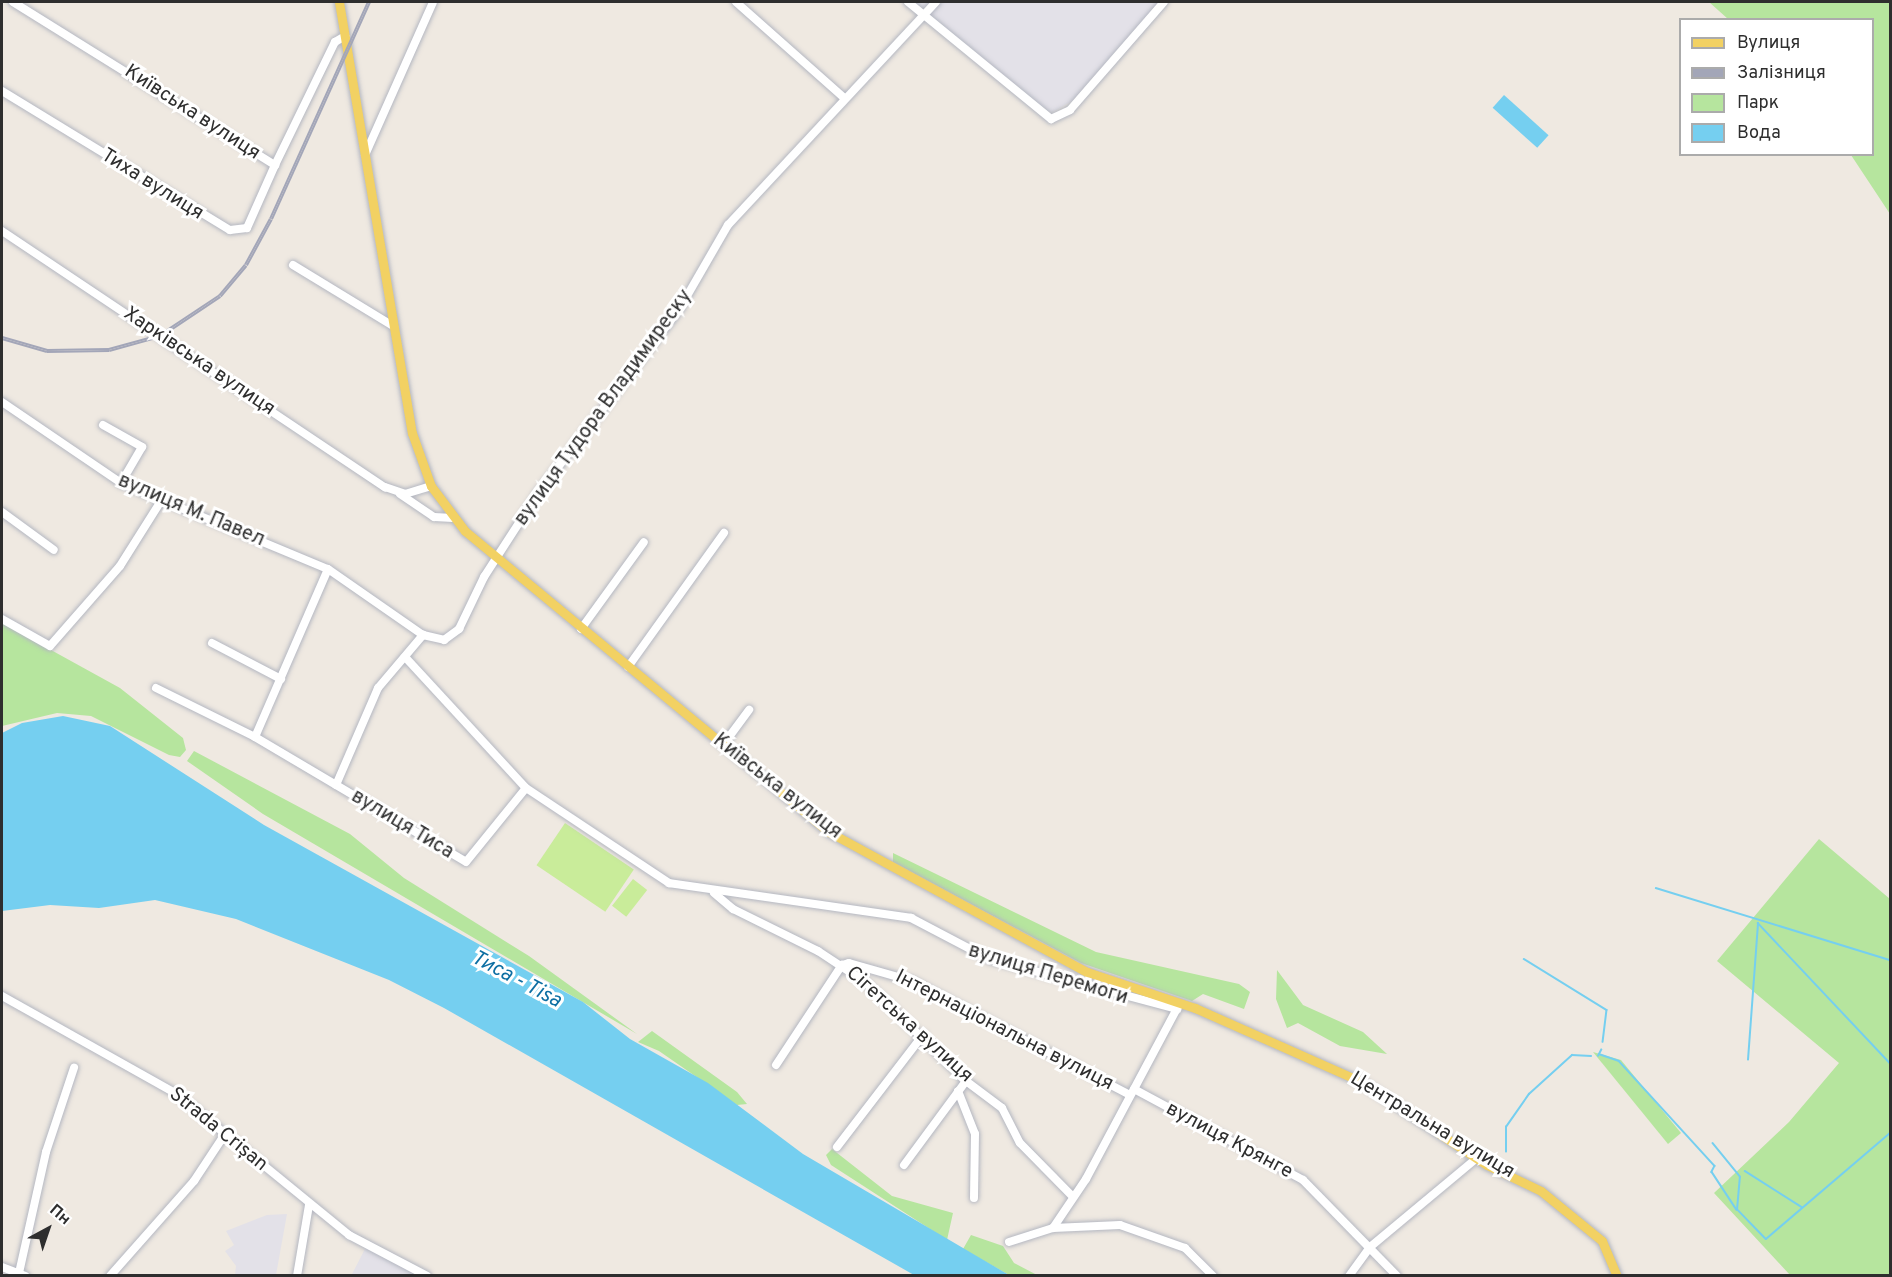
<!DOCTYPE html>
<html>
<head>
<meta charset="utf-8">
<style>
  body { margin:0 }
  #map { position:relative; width:1892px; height:1277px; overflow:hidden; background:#efe9e1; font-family:Overpass,sans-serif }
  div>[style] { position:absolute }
  .industrial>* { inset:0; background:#e3e1e8 }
  .green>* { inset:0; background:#b6e59e }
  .pitch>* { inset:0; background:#c9ec9a; transform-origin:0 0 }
  .water>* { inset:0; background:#75cff0; transform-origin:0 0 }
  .stream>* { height:1.5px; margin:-0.75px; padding:0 0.75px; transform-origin:0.75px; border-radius:0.75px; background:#75cff0 }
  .roads { filter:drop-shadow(0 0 2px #b4b7c1) drop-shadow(0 0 2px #b4b7c1) }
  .minor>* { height:8px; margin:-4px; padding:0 4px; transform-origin:4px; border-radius:4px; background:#fff }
  .major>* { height:9px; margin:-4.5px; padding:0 4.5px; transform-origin:4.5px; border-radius:4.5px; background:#f2d163 }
  .rail>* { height:4px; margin-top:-2px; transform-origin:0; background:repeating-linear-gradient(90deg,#fff 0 4.5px,#a3a6b8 0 9px); box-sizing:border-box; border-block:2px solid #a3a6b8 }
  span { translate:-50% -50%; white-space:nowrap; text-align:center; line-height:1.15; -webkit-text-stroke:6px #fff; paint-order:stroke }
  .street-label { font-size:20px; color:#2e2e2e }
  .water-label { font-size:21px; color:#0d6fa3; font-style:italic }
  .frame { position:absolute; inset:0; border:3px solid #2e2e2e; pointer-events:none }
  .legend { position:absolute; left:1679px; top:18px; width:195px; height:138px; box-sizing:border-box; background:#fff; border:2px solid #ababab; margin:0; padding:8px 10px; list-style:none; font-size:18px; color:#2e2e2e }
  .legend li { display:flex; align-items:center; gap:12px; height:30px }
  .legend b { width:30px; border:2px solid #ababab }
  .north { position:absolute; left:18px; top:1199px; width:60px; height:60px; -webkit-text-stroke:4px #fff; paint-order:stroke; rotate:40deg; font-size:16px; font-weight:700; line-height:24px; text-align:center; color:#2e2e2e }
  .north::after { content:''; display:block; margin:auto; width:21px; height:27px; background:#2e2e2e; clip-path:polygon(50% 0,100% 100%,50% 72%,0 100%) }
</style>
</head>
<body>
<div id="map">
  <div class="industrial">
    <i style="clip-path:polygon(914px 2px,1159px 2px,1072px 101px,1053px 112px,1041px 110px)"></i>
    <i style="clip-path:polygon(287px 1214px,276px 1275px,235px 1275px,236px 1266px,225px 1251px,234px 1245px,226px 1231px,267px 1215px)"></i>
    <i style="clip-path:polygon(366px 1247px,415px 1271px,413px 1275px,351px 1276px)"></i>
  </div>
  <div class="green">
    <i style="clip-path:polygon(1709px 2px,1890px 2px,1890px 214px,1851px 155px,1872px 154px,1872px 20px,1728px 19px)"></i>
    <i style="clip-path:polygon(2px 623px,120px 688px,183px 738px,186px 750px,180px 757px,169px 755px,91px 716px,57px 713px,2px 726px)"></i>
    <i style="clip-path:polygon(194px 751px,350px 834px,404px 878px,529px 956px,637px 1034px,263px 814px,187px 761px)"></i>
    <i style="clip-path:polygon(1819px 839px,1890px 899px,1890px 1275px,1790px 1275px,1714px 1193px,1789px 1122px,1839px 1063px,1717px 961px)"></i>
    <i style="clip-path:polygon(893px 853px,1096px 952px,1239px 984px,1250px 992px,1244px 1009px,1203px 994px,1192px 1001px,1081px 963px,893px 862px)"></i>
    <i style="clip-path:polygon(1277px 970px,1303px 1005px,1363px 1032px,1387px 1054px,1340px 1046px,1298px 1023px,1287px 1028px,1276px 999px)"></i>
    <i style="clip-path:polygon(652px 1031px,737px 1092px,747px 1104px,737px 1105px,659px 1051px,638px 1042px)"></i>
    <i style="clip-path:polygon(1593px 1052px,1621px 1060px,1681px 1133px,1668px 1144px)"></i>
    <i style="clip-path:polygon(832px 1149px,892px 1196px,953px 1213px,947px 1240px,831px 1165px,826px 1155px)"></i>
    <i style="clip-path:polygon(971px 1235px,1003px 1246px,1014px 1263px,1037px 1275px,1009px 1275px,963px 1249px)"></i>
  </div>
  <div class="pitch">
    <i style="left:565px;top:823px;width:83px;height:51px;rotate:34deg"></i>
    <i style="left:633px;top:879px;width:18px;height:34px;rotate:38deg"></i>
  </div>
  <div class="water">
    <i style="left:1504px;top:95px;width:60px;height:17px;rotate:42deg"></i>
    <i style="clip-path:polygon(63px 716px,110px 726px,264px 825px,583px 1002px,630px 1039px,708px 1083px,803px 1154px,1009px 1275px,914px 1275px,444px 1008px,389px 980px,236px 919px,155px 900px,99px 908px,50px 905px,2px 911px,2px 733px,22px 723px)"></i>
  </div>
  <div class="stream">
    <i style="left:1656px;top:888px;width:245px;rotate:17.1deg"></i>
    <i style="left:1524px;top:959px;width:97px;rotate:31.6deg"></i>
    <i style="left:1607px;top:1010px;width:32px;rotate:97deg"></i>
    <i style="left:1599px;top:1054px;width:21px;rotate:19deg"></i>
    <i style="left:1619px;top:1061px;width:142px;rotate:47.6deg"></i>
    <i style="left:1715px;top:1166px;width:7px;rotate:117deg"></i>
    <i style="left:1712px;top:1172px;width:45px;rotate:56.7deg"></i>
    <i style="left:1737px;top:1210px;width:33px;rotate:-85deg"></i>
    <i style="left:1740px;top:1177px;width:43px;rotate:-129.3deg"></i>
    <i style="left:1598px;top:1056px;width:7px;rotate:-63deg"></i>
    <i style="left:1748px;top:1060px;width:137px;rotate:-85.8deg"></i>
    <i style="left:1758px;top:923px;width:192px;rotate:46.7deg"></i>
    <i style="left:1506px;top:1152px;width:25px;rotate:-90deg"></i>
    <i style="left:1506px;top:1127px;width:40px;rotate:-55.1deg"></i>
    <i style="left:1529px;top:1094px;width:58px;rotate:-42.2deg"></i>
    <i style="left:1572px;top:1055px;width:19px;rotate:3deg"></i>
    <i style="left:1745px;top:1171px;width:67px;rotate:32.3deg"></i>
    <i style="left:1738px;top:1210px;width:40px;rotate:46deg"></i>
    <i style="left:1766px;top:1239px;width:163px;rotate:-40.5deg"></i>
  </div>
  <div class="roads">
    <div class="minor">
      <i style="left:13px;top:2px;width:309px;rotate:31.9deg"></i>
      <i style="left:275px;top:165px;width:137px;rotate:-64deg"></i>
      <i style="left:335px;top:42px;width:12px;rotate:-31deg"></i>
      <i style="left:736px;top:2px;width:144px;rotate:41.6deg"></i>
      <i style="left:908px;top:2px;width:185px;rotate:39.3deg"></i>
      <i style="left:1051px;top:119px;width:21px;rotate:-25deg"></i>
      <i style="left:1070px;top:110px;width:143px;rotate:-49deg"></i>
      <i style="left:2px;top:91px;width:267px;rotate:31.4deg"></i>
      <i style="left:230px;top:230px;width:17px;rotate:-7deg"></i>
      <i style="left:247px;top:228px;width:69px;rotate:-66deg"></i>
      <i style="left:365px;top:155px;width:167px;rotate:-66deg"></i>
      <i style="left:2px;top:231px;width:461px;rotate:33.8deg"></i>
      <i style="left:385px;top:487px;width:21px;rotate:19deg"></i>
      <i style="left:405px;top:494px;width:27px;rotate:-17deg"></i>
      <i style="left:293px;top:265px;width:117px;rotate:31.4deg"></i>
      <i style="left:2px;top:402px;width:144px;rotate:34.2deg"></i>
      <i style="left:121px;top:483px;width:224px;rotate:22.6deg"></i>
      <i style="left:328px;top:569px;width:116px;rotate:34.8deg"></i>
      <i style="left:103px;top:425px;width:45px;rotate:29.4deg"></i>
      <i style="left:142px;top:447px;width:42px;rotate:120.3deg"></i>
      <i style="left:400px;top:494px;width:41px;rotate:34.1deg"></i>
      <i style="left:434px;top:517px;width:19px;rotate:3deg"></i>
      <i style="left:2px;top:512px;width:64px;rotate:36.2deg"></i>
      <i style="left:2px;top:619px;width:55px;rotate:29.4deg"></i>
      <i style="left:50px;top:646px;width:106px;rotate:-48.8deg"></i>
      <i style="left:120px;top:566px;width:77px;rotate:-57.8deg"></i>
      <i style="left:581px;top:629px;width:107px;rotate:-54.1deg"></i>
      <i style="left:212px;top:643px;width:78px;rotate:27.6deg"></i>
      <i style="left:405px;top:657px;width:178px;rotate:47.3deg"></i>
      <i style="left:526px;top:788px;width:172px;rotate:33.6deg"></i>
      <i style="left:669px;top:883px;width:245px;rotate:8.2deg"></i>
      <i style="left:911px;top:918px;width:88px;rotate:27.7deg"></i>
      <i style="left:989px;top:959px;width:195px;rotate:14.9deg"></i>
      <i style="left:628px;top:667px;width:165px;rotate:-54.4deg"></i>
      <i style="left:156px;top:688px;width:110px;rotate:26.3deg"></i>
      <i style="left:255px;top:737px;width:245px;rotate:30.6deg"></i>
      <i style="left:466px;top:862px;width:95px;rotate:-51deg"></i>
      <i style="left:255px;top:737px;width:183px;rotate:-66.5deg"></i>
      <i style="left:723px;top:745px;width:44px;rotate:-53.4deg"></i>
      <i style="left:336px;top:785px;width:106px;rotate:-66.6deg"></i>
      <i style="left:378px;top:688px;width:70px;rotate:-49.7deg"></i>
      <i style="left:423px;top:635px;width:22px;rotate:13deg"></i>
      <i style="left:444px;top:640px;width:19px;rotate:-36deg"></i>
      <i style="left:459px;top:629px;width:58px;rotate:-64.3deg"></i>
      <i style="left:484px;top:577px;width:101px;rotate:-57.1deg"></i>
      <i style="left:539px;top:492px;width:232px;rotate:-52.5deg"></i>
      <i style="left:680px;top:308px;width:96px;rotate:-60deg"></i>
      <i style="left:728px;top:225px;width:305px;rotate:-47deg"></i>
      <i style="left:714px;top:893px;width:25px;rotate:40deg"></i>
      <i style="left:733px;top:909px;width:95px;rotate:26.3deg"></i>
      <i style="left:818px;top:951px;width:56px;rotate:33.4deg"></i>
      <i style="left:865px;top:982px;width:141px;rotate:44.4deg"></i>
      <i style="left:966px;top:1081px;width:45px;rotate:36.9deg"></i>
      <i style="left:1002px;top:1108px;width:39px;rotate:63deg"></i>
      <i style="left:1020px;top:1143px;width:74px;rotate:45.5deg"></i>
      <i style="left:2px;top:996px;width:198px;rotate:29.3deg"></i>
      <i style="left:175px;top:1093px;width:225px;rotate:39.2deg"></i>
      <i style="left:349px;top:1235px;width:88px;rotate:27.7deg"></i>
      <i style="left:776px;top:1065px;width:120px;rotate:-56.6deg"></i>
      <i style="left:842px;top:965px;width:7px;rotate:-16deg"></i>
      <i style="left:849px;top:963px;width:66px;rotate:15.9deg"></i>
      <i style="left:912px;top:981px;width:246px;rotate:27.6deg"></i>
      <i style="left:1134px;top:1089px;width:192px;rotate:28.3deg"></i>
      <i style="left:1303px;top:1180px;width:134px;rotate:45.6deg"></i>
      <i style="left:958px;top:1091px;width:46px;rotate:68.4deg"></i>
      <i style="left:975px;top:1134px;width:64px;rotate:90.9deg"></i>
      <i style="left:837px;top:1147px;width:141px;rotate:-52.5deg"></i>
      <i style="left:904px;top:1165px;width:104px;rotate:-53.6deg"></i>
      <i style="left:1053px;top:1228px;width:59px;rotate:-56deg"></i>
      <i style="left:1086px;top:1179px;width:195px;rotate:-61.9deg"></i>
      <i style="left:1009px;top:1242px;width:46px;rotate:-17.7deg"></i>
      <i style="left:1053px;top:1228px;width:67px;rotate:-2.6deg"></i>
      <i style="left:1120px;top:1225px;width:69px;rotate:19.5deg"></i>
      <i style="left:1185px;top:1248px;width:40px;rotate:45deg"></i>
      <i style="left:2px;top:1267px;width:25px;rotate:21deg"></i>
      <i style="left:19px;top:1273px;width:124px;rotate:-77.4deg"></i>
      <i style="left:46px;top:1152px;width:89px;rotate:-71.6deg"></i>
      <i style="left:110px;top:1276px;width:127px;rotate:-48.5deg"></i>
      <i style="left:194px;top:1181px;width:56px;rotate:-56.6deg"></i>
      <i style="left:297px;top:1276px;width:72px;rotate:-80.4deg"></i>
      <i style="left:1349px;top:1276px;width:36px;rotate:-54deg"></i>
      <i style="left:1370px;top:1247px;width:139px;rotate:-39.8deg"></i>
    </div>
    <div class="major">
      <i style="left:339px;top:2px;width:437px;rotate:80.4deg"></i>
      <i style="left:412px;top:433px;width:56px;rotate:70.3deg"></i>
      <i style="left:431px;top:486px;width:56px;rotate:52.9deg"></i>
      <i style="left:465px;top:531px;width:472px;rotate:39.6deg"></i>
      <i style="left:829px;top:832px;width:294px;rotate:28.5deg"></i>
      <i style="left:1087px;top:972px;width:114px;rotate:18.4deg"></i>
      <i style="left:1195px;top:1008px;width:180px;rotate:23.9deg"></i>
      <i style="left:1360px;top:1081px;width:152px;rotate:33.5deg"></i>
      <i style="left:1487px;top:1165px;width:60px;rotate:25.7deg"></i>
      <i style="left:1541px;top:1191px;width:79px;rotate:39.3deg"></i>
      <i style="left:1602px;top:1241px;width:38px;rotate:67deg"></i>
    </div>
  </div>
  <div class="rail">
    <i style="left:2px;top:338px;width:47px;rotate:16.1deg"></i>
    <i style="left:47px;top:351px;width:62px;rotate:-0.9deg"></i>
    <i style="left:109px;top:350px;width:53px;rotate:-15.4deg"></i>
    <i style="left:160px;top:336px;width:72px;rotate:-33.7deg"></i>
    <i style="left:220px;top:296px;width:40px;rotate:-50deg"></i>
    <i style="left:246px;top:265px;width:52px;rotate:-61.5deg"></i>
    <i style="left:271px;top:219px;width:238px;rotate:-65.7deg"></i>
  </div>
  <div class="street-label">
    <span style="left:192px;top:113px;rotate:33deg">Київська вулиця</span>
    <span style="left:152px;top:185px;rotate:32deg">Тиха вулиця</span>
    <span style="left:199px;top:362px;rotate:34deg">Харківська вулиця</span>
    <span style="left:604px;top:408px;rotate:-54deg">вулиця Тудора Владимиреску</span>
    <span style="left:191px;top:511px;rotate:23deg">вулиця М. Павел</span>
    <span style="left:777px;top:787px;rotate:38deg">Київська вулиця</span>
    <span style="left:402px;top:825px;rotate:31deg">вулиця Тиса</span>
    <span style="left:1048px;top:975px;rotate:17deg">вулиця Перемоги</span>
    <span style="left:909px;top:1025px;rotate:42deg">Сігетська вулиця</span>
    <span style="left:1004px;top:1031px;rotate:27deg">Інтернаціональна вулиця</span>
    <span style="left:1432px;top:1126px;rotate:31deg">Центральна вулиця</span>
    <span style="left:218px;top:1130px;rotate:39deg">Strada Crișan</span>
    <span style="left:1229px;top:1141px;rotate:28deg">вулиця Крянге</span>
  </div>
  <div class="water-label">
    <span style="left:516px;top:980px;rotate:28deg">Тиса - Tisa</span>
  </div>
  <div class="frame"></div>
  <ul class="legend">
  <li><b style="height:8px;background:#f2d163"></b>Вулиця</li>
  <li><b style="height:8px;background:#a3a6b8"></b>Залізниця</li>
  <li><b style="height:16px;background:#b6e59e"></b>Парк</li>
  <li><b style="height:16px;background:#75cff0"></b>Вода</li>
  </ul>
  <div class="north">Пн</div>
</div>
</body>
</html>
